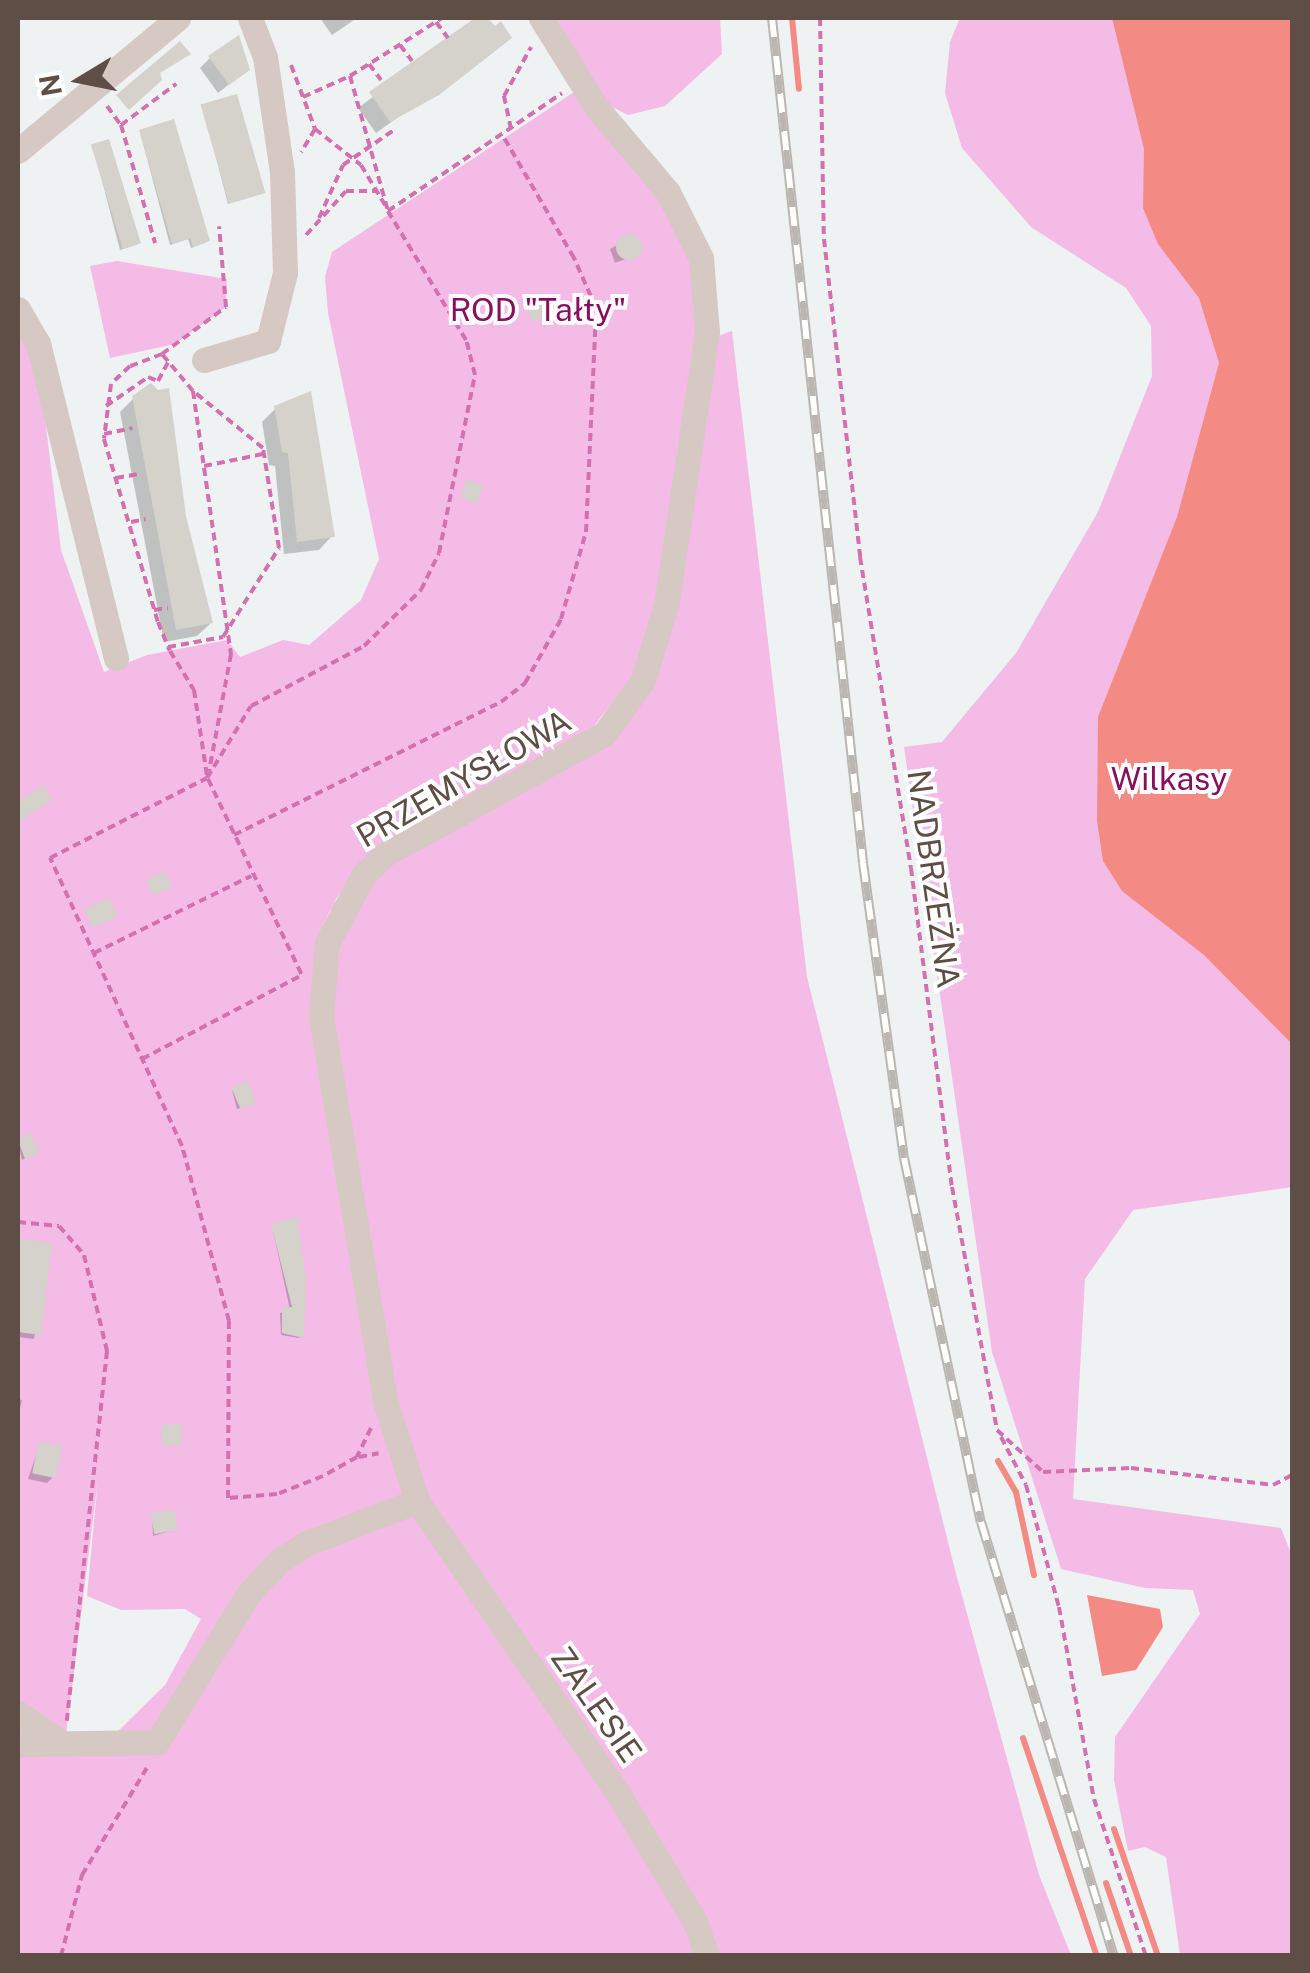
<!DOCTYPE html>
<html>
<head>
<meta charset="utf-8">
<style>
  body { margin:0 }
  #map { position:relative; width:1310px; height:1973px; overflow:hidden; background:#eff2f2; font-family:"Public Sans",sans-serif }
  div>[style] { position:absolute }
  .green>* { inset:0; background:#f3bbe6 }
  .water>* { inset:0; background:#f38b84 }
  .shadow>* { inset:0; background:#0003 }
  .stream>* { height:6px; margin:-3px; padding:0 3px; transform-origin:3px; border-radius:3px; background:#f38b84 }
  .building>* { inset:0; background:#d5d1cb; transform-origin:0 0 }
  .round { border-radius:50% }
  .path>* { height:4px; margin-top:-2px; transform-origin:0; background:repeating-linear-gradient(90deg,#d470b0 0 8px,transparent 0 13px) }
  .minor>* { height:25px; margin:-12.5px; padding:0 12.5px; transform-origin:12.5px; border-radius:12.5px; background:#d6c8c2 }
  .rail>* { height:10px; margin-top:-5px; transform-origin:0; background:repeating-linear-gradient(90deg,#fff 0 19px,#bbb6b1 0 38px); box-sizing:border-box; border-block:2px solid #bbb6b1 }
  span { translate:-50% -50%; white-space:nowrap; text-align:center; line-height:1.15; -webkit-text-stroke:8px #fff; paint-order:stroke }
  .park-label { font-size:32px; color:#870f5d }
  .street-label { font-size:32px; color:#5f4e46 }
  .frame { position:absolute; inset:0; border:20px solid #5f4e46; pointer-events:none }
  .north { position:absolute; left:30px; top:30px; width:100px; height:100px; -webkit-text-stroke:8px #fff; paint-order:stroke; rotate:260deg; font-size:28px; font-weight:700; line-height:40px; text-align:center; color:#5f4e46 }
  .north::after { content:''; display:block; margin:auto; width:35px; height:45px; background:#5f4e46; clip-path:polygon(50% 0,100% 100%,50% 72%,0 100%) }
</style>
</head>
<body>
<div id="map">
  <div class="green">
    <i style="clip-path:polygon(556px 18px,720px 18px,722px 54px,665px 106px,628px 115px,610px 106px,588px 78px)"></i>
    <i style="clip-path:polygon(960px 18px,1292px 18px,1292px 1187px,1133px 1210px,1085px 1279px,1073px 1499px,1281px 1528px,1292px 1556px,1292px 1955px,1180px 1955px,1166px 1857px,1145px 1847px,1128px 1851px,1114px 1780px,1115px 1737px,1200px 1614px,1193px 1590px,1145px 1588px,1061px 1569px,992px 1352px,904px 747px,942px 742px,1016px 653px,1098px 512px,1152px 376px,1151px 326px,1126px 288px,1031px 227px,962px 148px,945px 93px,950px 42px)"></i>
    <i style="clip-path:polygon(evenodd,574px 92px,659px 192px,686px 236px,700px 294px,701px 342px,732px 331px,807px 977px,955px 1570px,1039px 1875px,1071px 1955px,18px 1955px,18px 330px,35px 361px,44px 410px,61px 550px,104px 672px,147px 655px,227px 640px,240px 657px,283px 640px,309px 645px,361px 600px,379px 559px,328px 313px,325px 277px,332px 252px,574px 92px,689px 427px,663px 622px,620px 727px,384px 855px,333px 903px,364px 861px,584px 739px,633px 676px,658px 614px,689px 427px,574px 92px,331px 909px,322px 983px,326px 1057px,313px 996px,318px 936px,331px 909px,574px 92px,98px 1479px,87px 1596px,121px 1610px,185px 1609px,201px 1619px,165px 1685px,107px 1742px,162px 1735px,188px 1696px,169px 1732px,142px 1746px,65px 1743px,98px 1479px)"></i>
    <i style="clip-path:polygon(117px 261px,227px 279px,226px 307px,175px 344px,110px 358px,90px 266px)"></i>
  </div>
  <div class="water">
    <i style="clip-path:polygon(1112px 18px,1292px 18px,1292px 1044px,1204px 955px,1122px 891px,1103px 861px,1097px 821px,1098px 717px,1177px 517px,1219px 363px,1199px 298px,1158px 244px,1143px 208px,1144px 149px)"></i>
    <i style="clip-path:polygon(1087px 1595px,1160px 1609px,1163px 1627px,1136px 1670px,1102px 1676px)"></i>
  </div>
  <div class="shadow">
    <i style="clip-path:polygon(320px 18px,357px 18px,332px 35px)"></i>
    <i style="clip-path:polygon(479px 18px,509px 38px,376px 133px,358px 108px)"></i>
    <i style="clip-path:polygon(210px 58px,248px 69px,218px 93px,200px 68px)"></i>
    <i style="clip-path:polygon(203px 107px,261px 194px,228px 204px)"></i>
    <i style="clip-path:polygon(140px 132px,207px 241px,205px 243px,191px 248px,188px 239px,170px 245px)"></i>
    <i style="clip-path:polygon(93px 146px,138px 243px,136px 245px,120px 250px)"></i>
    <i style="clip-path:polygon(634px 236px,641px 253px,615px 263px,610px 249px)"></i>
    <i style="clip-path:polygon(134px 398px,184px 516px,211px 623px,197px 636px,164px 642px,120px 412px)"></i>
    <i style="clip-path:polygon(276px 408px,332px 536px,319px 550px,284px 554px,275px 466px,269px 465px,262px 422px)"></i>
    <i style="clip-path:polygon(232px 1090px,251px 1104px,237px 1109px)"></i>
    <i style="clip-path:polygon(29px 1137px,34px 1154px,22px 1160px,18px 1143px)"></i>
    <i style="clip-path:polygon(272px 1226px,301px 1335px,299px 1338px,281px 1335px,280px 1313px,290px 1310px)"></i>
    <i style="clip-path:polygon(18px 1241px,49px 1245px,34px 1339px,18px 1337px)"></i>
    <i style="clip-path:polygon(18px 1399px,22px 1400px,18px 1418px)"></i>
    <i style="clip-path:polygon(40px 1444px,53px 1477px,47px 1483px,28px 1479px)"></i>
    <i style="clip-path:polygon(152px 1516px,176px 1529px,153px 1536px)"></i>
  </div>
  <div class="stream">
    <i style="left:792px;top:18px;width:71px;rotate:84.4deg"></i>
    <i style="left:998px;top:1461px;width:36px;rotate:60deg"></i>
    <i style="left:1016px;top:1492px;width:85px;rotate:77.8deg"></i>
    <i style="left:1023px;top:1738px;width:230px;rotate:71.3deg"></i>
    <i style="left:1114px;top:1829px;width:134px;rotate:70.9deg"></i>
    <i style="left:1106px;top:1883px;width:77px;rotate:71.1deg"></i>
  </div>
  <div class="building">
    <i style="clip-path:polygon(475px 18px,488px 18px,495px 26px,501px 21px,512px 38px,439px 95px,390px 122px,369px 92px)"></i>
    <i style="clip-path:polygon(239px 35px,250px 70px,229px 85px,208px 56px)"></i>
    <i style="clip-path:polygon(180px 41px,191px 54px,160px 73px,162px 80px,129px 110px,116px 95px)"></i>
    <i style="left:237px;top:94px;width:103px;height:38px;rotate:74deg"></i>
    <i style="clip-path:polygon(174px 119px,210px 241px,193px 247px,190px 238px,172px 244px,139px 130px)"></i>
    <i style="left:109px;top:139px;width:109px;height:19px;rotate:73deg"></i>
    <i class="round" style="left:616px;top:234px;width:26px;height:26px"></i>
    <i style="left:541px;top:296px;width:19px;height:19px;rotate:62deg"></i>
    <i style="clip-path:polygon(151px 383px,158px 390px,169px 388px,186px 516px,213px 623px,176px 630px,132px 396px)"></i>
    <i style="clip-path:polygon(311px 391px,335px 537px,297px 542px,288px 453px,282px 452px,274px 406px)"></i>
    <i style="left:466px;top:480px;width:18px;height:18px;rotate:19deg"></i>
    <i style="clip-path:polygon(43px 785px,52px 800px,18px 822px,18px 801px)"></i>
    <i style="left:165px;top:871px;width:17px;height:21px;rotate:65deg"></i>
    <i style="left:109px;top:898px;width:20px;height:27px;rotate:66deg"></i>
    <i style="left:247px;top:1081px;width:23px;height:17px;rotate:67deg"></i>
    <i style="clip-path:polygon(30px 1133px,40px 1152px,25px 1159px,18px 1140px)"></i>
    <i style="clip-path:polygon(297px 1217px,306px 1279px,304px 1336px,299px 1337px,282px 1333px,282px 1308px,292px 1307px,271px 1224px)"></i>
    <i style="clip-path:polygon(18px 1239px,52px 1243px,41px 1335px,18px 1332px)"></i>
    <i style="left:181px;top:1424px;width:21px;height:20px;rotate:87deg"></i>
    <i style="left:39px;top:1441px;width:24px;height:33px;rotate:12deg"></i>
    <i style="left:174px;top:1509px;width:21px;height:24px;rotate:79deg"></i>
  </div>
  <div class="path">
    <i style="left:820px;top:18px;width:221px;rotate:89deg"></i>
    <i style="left:824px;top:239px;width:320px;rotate:83.5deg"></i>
    <i style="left:860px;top:557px;width:315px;rotate:80.7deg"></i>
    <i style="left:911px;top:868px;width:322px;rotate:82.7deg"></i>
    <i style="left:952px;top:1187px;width:247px;rotate:79.5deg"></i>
    <i style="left:997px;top:1430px;width:62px;rotate:42.4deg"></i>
    <i style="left:1043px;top:1472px;width:88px;rotate:-2.6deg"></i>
    <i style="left:1131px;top:1468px;width:143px;rotate:6.8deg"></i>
    <i style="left:1273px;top:1485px;width:21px;rotate:-28deg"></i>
    <i style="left:436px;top:22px;width:20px;rotate:53deg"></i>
    <i style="left:400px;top:45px;width:20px;rotate:53deg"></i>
    <i style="left:369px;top:64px;width:20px;rotate:53deg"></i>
    <i style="left:291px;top:65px;width:68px;rotate:69.4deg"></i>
    <i style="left:315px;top:129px;width:27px;rotate:121deg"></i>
    <i style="left:350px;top:76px;width:140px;rotate:74.3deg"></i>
    <i style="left:303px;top:97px;width:51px;rotate:-24.1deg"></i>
    <i style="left:350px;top:76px;width:109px;rotate:-32.2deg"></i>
    <i style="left:107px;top:106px;width:24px;rotate:54deg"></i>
    <i style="left:121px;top:125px;width:69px;rotate:-36.7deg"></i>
    <i style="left:121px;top:125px;width:123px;rotate:73.9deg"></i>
    <i style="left:315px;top:129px;width:58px;rotate:38deg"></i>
    <i style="left:361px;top:165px;width:47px;rotate:59deg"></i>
    <i style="left:511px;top:129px;width:34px;rotate:-102deg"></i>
    <i style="left:504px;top:96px;width:56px;rotate:-61.1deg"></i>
    <i style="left:319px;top:218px;width:58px;rotate:-65.6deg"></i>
    <i style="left:343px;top:165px;width:62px;rotate:-34.5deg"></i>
    <i style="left:306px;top:235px;width:59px;rotate:-47.7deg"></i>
    <i style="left:346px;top:191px;width:30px"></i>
    <i style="left:162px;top:354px;width:79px;rotate:-36.3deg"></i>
    <i style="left:226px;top:307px;width:81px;rotate:-94.9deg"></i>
    <i style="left:193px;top:391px;width:266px;rotate:81.8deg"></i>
    <i style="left:231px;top:654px;width:119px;rotate:100.6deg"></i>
    <i style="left:106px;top:406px;width:51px;rotate:-34.6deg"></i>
    <i style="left:148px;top:377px;width:11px;rotate:22deg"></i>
    <i style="left:158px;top:381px;width:21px;rotate:-62deg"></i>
    <i style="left:104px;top:434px;width:29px;rotate:-12deg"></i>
    <i style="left:204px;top:466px;width:60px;rotate:-11.5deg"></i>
    <i style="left:116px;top:478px;width:23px;rotate:-10deg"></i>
    <i style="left:131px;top:522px;width:15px;rotate:-11deg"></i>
    <i style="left:154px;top:610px;width:14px;rotate:-8deg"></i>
    <i style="left:168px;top:647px;width:56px;rotate:-10.3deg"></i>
    <i style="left:223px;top:637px;width:105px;rotate:-57.8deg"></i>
    <i style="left:279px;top:548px;width:101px;rotate:-99.1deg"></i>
    <i style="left:263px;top:448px;width:90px;rotate:-140.8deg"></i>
    <i style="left:193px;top:391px;width:48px;rotate:-130deg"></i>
    <i style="left:162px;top:354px;width:34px;rotate:159deg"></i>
    <i style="left:130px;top:366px;width:26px;rotate:137deg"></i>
    <i style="left:111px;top:384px;width:55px;rotate:97.3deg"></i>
    <i style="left:104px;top:439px;width:191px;rotate:73.6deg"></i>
    <i style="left:158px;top:622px;width:27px;rotate:68deg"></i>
    <i style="left:168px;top:647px;width:4px;rotate:63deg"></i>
    <i style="left:170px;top:651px;width:46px;rotate:58.4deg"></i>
    <i style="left:194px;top:690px;width:87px;rotate:81.4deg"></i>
    <i style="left:208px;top:779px;width:220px;rotate:64.4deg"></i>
    <i style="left:234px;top:835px;width:298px;rotate:-26.5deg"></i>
    <i style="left:501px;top:702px;width:31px;rotate:-38deg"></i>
    <i style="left:525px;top:683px;width:73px;rotate:-60.6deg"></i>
    <i style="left:561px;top:619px;width:91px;rotate:-74deg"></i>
    <i style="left:586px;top:532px;width:224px;rotate:-87.4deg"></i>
    <i style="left:596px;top:308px;width:55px;rotate:-113.7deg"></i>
    <i style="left:574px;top:258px;width:141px;rotate:-120.2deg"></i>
    <i style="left:94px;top:953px;width:175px;rotate:-26.1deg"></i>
    <i style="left:142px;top:1059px;width:178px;rotate:-27.7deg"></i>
    <i style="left:18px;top:1222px;width:41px;rotate:5.6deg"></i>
    <i style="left:59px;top:1226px;width:38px;rotate:49deg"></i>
    <i style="left:84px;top:1255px;width:99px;rotate:76.5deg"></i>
    <i style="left:107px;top:1351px;width:372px;rotate:96.2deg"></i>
    <i style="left:371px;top:1428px;width:32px;rotate:116deg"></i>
    <i style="left:357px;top:1457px;width:39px;rotate:151deg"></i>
    <i style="left:323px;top:1476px;width:49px;rotate:158.6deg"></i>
    <i style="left:277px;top:1494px;width:49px;rotate:175.3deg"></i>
    <i style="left:228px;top:1498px;width:177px;rotate:-89.7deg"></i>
    <i style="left:229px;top:1321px;width:181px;rotate:-105deg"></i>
    <i style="left:182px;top:1146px;width:317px;rotate:-114.6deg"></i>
    <i style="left:50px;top:858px;width:176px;rotate:-27deg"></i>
    <i style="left:207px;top:778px;width:84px;rotate:-58.6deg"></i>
    <i style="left:251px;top:706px;width:128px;rotate:-28deg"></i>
    <i style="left:364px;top:646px;width:80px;rotate:-44.5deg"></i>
    <i style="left:421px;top:590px;width:41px;rotate:-64.1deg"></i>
    <i style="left:439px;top:553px;width:182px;rotate:-78.6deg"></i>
    <i style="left:475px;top:375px;width:36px;rotate:-104deg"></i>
    <i style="left:466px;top:340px;width:151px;rotate:-121.2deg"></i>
    <i style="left:388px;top:211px;width:210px;rotate:-34.1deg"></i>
    <i style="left:1001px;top:1437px;width:54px;rotate:62.5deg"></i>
    <i style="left:1026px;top:1485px;width:126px;rotate:74.9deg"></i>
    <i style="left:1059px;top:1607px;width:195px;rotate:79.7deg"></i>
    <i style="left:1094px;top:1799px;width:165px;rotate:71.7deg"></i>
    <i style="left:359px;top:1457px;width:20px;rotate:-11deg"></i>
    <i style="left:61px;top:1956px;width:84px;rotate:-75.5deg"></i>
    <i style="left:82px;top:1875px;width:127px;rotate:-58.8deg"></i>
  </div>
  <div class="minor">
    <i style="left:541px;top:18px;width:106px;rotate:58.1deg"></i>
    <i style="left:597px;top:108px;width:110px;rotate:49.8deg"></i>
    <i style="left:668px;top:192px;width:74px;rotate:63.4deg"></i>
    <i style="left:701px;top:258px;width:74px;rotate:85.4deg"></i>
    <i style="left:707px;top:332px;width:272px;rotate:98.5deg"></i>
    <i style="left:667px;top:601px;width:83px;rotate:106.9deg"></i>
    <i style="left:643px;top:680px;width:67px;rotate:125.8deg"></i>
    <i style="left:604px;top:734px;width:251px;rotate:151.2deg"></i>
    <i style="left:384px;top:855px;width:28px;rotate:136deg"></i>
    <i style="left:364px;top:874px;width:78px;rotate:118.2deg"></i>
    <i style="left:327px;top:943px;width:73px;rotate:94.7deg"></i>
    <i style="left:321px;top:1016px;width:389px;rotate:80.5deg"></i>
    <i style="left:385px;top:1400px;width:106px;rotate:72.4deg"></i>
    <i style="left:417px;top:1501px;width:353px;rotate:55.5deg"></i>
    <i style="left:617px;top:1792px;width:152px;rotate:59deg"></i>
    <i style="left:695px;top:1922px;width:36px;rotate:71deg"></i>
    <i style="left:18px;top:151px;width:208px;rotate:-39.7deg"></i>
    <i style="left:18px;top:309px;width:39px;rotate:60deg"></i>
    <i style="left:38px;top:343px;width:325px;rotate:76.1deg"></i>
    <i style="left:204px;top:360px;width:67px;rotate:-16.5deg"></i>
    <i style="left:268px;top:341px;width:70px;rotate:-76deg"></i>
    <i style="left:285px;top:273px;width:101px;rotate:-91.7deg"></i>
    <i style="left:282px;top:172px;width:116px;rotate:-98.4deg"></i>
    <i style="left:265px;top:57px;width:42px;rotate:-111deg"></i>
    <i style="left:18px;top:1713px;width:55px;rotate:34deg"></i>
    <i style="left:18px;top:1744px;width:139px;rotate:-0.8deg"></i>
    <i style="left:157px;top:1742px;width:175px;rotate:-58.3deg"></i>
    <i style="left:249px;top:1593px;width:44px;rotate:-46.8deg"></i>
    <i style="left:279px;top:1561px;width:31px;rotate:-33deg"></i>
    <i style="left:305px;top:1544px;width:120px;rotate:-21deg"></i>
  </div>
  <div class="rail">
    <i style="left:772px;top:18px;width:850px;rotate:83.85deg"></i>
    <i style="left:863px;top:863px;width:298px;rotate:82.1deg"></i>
    <i style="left:904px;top:1158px;width:372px;rotate:78.1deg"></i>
    <i style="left:981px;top:1522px;width:454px;rotate:73deg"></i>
  </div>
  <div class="park-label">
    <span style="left:538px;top:310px">ROD "Tałty"</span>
    <span style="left:1169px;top:779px">Wilkasy</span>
  </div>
  <div class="street-label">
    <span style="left:464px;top:779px;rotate:-30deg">PRZEMYSŁOWA</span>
    <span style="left:933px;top:879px;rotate:82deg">NADBRZEŻNA</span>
    <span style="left:596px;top:1705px;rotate:55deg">ZALESIE</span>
  </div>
  <div class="frame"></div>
  <div class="north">N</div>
</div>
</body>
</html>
